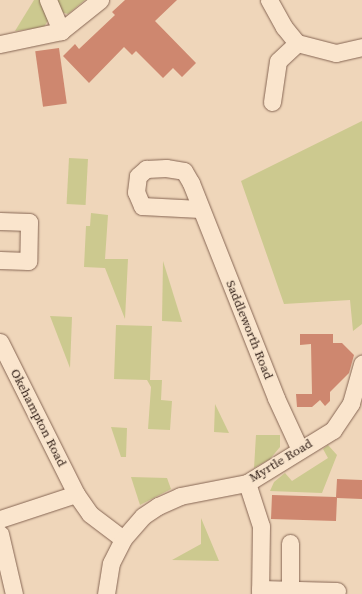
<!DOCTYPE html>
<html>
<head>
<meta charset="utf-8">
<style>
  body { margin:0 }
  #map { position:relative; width:362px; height:594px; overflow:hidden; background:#efd6ba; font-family:"Source Serif 4",serif }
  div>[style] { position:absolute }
  .green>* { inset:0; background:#ccc98f; transform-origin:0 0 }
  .building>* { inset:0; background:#ce876f; transform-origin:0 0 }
  .roads { filter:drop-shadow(0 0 1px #866654) drop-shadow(0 0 1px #866654) }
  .minor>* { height:17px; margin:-8.5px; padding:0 8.5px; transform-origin:8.5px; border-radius:8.5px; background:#fae5cd }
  span { translate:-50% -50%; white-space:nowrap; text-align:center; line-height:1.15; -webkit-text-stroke:3px #f6e2ca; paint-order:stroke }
  .street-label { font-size:13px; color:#34221a }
</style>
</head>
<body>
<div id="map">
  <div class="green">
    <i style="clip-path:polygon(34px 0,45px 0,50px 17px,44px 27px,15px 31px)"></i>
    <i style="clip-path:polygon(53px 0,85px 0,68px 14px,57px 11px)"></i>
    <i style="clip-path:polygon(362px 121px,362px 324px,353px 331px,350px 300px,284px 304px,241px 181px)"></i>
    <i style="left:69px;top:158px;width:19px;height:46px;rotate:3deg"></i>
    <i style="clip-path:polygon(91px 213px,108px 215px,105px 259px,128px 259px,125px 319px,105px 268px,84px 267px,86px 226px,90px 226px)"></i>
    <i style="clip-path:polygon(163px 261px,182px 322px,162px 321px)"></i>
    <i style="clip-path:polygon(50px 316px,72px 317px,70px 368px)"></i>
    <i style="clip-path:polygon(116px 325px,152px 326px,150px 380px,162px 380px,161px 400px,172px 401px,170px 430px,148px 429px,151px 387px,147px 380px,114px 379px)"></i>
    <i style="clip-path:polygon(215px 404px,229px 433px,214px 432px)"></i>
    <i style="clip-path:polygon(111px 427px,127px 428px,126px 457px,121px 457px)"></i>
    <i style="clip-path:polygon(256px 435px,280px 435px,280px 447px,270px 459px,254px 468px)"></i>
    <i style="clip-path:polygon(328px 445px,337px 455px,322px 493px,270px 491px,274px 482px,285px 473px,292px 481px,328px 458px,323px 449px)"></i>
    <i style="clip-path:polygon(131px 477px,167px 478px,171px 489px,140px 505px)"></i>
    <i style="clip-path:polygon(201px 518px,219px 561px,172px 560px,201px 544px)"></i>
  </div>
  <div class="building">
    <i style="clip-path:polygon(125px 0,177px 0,155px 21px,196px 63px,182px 77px,173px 68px,163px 78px,136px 51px,132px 55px,124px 47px,89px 83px,63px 56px,75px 44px,79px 49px,115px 15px,112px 12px)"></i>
    <i style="left:59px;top:48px;width:56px;height:24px;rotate:82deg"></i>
    <i style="clip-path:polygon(300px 334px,333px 334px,333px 343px,342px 343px,354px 355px,349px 373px,330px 392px,330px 401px,325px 406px,320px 400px,312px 407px,297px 407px,296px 394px,312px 394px,311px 344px,300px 345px)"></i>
    <i style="clip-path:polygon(337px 479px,362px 480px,362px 499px,337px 498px,336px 521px,271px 519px,272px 495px,336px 497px)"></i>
  </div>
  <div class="roads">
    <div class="minor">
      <i style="left:48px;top:0;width:34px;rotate:67deg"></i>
      <i style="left:269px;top:0;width:31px;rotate:61deg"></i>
      <i style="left:284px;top:27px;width:21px;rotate:51deg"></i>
      <i style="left:297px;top:43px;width:40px;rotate:14.4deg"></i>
      <i style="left:336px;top:53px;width:27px;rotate:-13deg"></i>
      <i style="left:0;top:44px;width:62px;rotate:-12deg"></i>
      <i style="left:61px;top:31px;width:50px;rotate:-38.5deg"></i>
      <i style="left:272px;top:102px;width:41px;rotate:-81.7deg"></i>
      <i style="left:278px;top:61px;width:26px;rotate:-43deg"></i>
      <i style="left:200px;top:209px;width:58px;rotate:-177deg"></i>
      <i style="left:142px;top:206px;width:15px;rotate:-113deg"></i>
      <i style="left:136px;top:192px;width:16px;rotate:-83deg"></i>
      <i style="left:138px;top:176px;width:11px;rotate:-41deg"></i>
      <i style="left:146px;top:169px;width:20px;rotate:-3deg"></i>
      <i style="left:166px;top:168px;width:18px;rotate:9deg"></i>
      <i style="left:184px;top:171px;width:14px;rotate:60deg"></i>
      <i style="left:191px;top:183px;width:231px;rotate:68.4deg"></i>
      <i style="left:276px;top:398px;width:57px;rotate:65.2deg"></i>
      <i style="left:0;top:221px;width:29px;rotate:2deg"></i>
      <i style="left:29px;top:222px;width:39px;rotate:91deg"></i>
      <i style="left:28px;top:261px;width:28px;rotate:-178deg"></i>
      <i style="left:0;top:342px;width:170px;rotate:63.4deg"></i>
      <i style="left:247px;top:483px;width:45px;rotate:72deg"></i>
      <i style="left:261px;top:526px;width:68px;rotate:90.8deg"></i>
      <i style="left:0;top:519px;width:80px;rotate:-18.2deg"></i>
      <i style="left:76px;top:494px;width:24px;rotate:55deg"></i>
      <i style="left:90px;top:514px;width:41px;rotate:37.1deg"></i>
      <i style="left:123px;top:539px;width:30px;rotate:-49deg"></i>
      <i style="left:143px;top:516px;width:18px;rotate:-34deg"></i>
      <i style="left:158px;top:506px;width:24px;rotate:-24deg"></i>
      <i style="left:180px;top:496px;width:68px;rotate:-11deg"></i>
      <i style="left:247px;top:483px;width:101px;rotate:-31.6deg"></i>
      <i style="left:333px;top:430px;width:32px;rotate:-56deg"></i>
      <i style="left:351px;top:403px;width:41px;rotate:-74.2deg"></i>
      <i style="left:0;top:534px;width:62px;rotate:76.9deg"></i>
      <i style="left:260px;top:589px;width:77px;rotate:1.5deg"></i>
      <i style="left:290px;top:590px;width:47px;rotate:-90deg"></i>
      <i style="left:106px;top:594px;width:31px;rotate:-81deg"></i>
      <i style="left:111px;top:563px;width:27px;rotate:-63deg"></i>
    </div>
  </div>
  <div class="street-label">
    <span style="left:249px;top:330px;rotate:68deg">Saddleworth Road</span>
    <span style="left:38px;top:418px;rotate:63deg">Okehampton Road</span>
    <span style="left:281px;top:461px;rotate:-31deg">Myrtle Road</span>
  </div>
</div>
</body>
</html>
